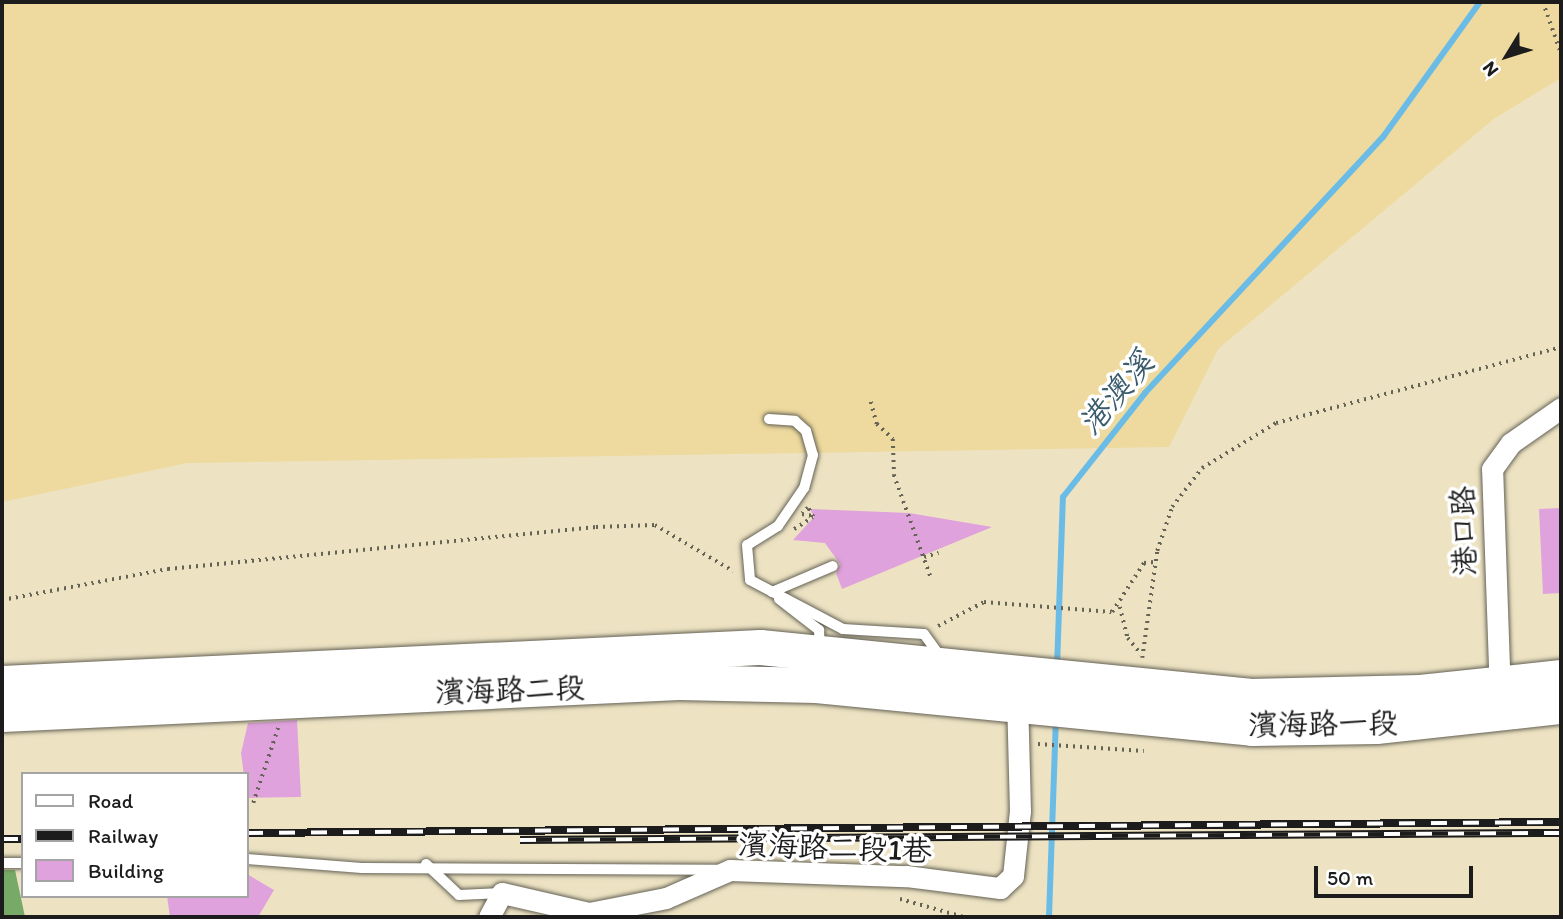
<!DOCTYPE html>
<html>
<head>
<meta charset="utf-8">
<style>
  body { margin:0 }
  #map { position:relative; width:1563px; height:919px; overflow:hidden; background:#ede3c3; font-family:Itim,"LXGW WenKai TC",sans-serif }
  div>[style] { position:absolute }
  .forest>* { inset:0; background:#7a6 }
  .sand>* { inset:0; background:#eeda9e }
  .stream>* { height:6px; margin:-3px; padding:0 3px; transform-origin:3px; border-radius:3px; background:#6abce6 }
  .building>* { inset:0; background:#dfa2dd }
  .path>* { height:3.5px; margin-top:-1.75px; transform-origin:0; background:repeating-linear-gradient(90deg,#656256 0 2px,transparent 0 7px) }
  .roads { filter:drop-shadow(0 0 2px #656256) drop-shadow(0 0 2px #656256) }
  .lane>* { height:10px; margin:-5px; padding:0 5px; transform-origin:5px; border-radius:5px; background:#fff }
  .street>* { height:21px; margin:-10.5px; padding:0 10.5px; transform-origin:10.5px; border-radius:10.5px; background:#fff }
  .primary>* { height:35px; margin:-17.5px; padding:0 17.5px; transform-origin:17.5px; border-radius:17.5px; background:#fff }
  .rail>* { height:8px; margin-top:-4px; transform-origin:0; background:repeating-linear-gradient(90deg,#fff 0 16px,#1c1c1c 0 32px); box-sizing:border-box; border-block:2px solid #1c1c1c }
  .path-bridge>* { height:3.5px; margin-top:-1.75px; transform-origin:0; background:repeating-linear-gradient(90deg,#656256 0 2px,transparent 0 7px) }
  span { translate:-50% -50%; white-space:nowrap; text-align:center; line-height:1.15; -webkit-text-stroke:7px #fff; paint-order:stroke }
  .street-label { font-size:30px; color:#1c1c1c }
  .water-label { font-size:32px; color:#3b5c6d; font-style:italic }
  .frame { position:absolute; inset:0; border:4px solid #1c1c1c; pointer-events:none }
  .legend { position:absolute; left:21px; top:772px; width:228px; height:126px; box-sizing:border-box; background:#fff; border:2px solid #a4a4a4; margin:0; padding:9px 12px; list-style:none; font-size:21px; color:#1c1c1c }
  .legend li { display:flex; align-items:center; gap:14px; height:35px }
  .legend b { width:35px; border:2px solid #a4a4a4 }
  .north { position:absolute; left:1472px; top:21px; width:70px; height:70px; -webkit-text-stroke:5px #fff; paint-order:stroke; rotate:232deg; font-size:19px; font-weight:700; line-height:28px; text-align:center; color:#1c1c1c }
  .north::after { content:''; display:block; margin:auto; width:24px; height:32px; background:#1c1c1c; clip-path:polygon(50% 0,100% 100%,50% 72%,0 100%) }
  .scale { position:absolute; left:1314px; top:866px; width:159px; height:32px; box-sizing:border-box; border:4px solid #1c1c1c; border-top:0; padding-left:9px; font-size:21px; line-height:24px; white-space:nowrap; color:#1c1c1c; -webkit-text-stroke:5px #fff; paint-order:stroke }
</style>
</head>
<body>
<div id="map">
  <div class="forest">
    <i style="clip-path:polygon(2px 870px,15px 870px,25px 917px,2px 917px)"></i>
  </div>
  <div class="sand">
    <i style="clip-path:polygon(2px 2px,1561px 2px,1561px 78px,1495px 118px,1218px 349px,1169px 447px,187px 463px,2px 502px)"></i>
  </div>
  <div class="stream">
    <i style="left:1057px;top:667px;width:170px;rotate:-88deg"></i>
    <i style="left:1063px;top:497px;width:132px;rotate:-51.7deg"></i>
    <i style="left:1145px;top:393px;width:350px;rotate:-47.1deg"></i>
    <i style="left:1383px;top:137px;width:166px;rotate:-54.3deg"></i>
    <i style="left:1049px;top:917px;width:197px;rotate:-88deg"></i>
  </div>
  <div class="building">
    <i style="clip-path:polygon(1561px 508px,1561px 593px,1543px 594px,1539px 509px)"></i>
    <i style="clip-path:polygon(810px 509px,909px 513px,992px 527px,842px 589px,836px 573px,840px 564px,825px 543px,793px 540px,814px 517px)"></i>
    <i style="clip-path:polygon(297px 720px,301px 797px,247px 798px,241px 753px,248px 723px)"></i>
    <i style="clip-path:polygon(247px 874px,274px 890px,258px 917px,170px 917px,167px 896px,247px 896px)"></i>
  </div>
  <div class="path">
    <i style="left:1543px;top:2px;width:54px;rotate:70.6deg"></i>
    <i style="left:871px;top:402px;width:23px;rotate:75deg"></i>
    <i style="left:877px;top:424px;width:22px;rotate:43deg"></i>
    <i style="left:893px;top:439px;width:36px;rotate:88deg"></i>
    <i style="left:894px;top:475px;width:109px;rotate:70.2deg"></i>
    <i style="left:794px;top:529px;width:22px;rotate:-32deg"></i>
    <i style="left:813px;top:517px;width:10px;rotate:-119deg"></i>
    <i style="left:924px;top:557px;width:15px;rotate:-16deg"></i>
    <i style="left:2px;top:600px;width:169px;rotate:-10.6deg"></i>
    <i style="left:168px;top:569px;width:430px;rotate:-5.6deg"></i>
    <i style="left:596px;top:527px;width:59px;rotate:-1.9deg"></i>
    <i style="left:655px;top:525px;width:91px;rotate:30.5deg"></i>
    <i style="left:1120px;top:607px;width:32px;rotate:76deg"></i>
    <i style="left:1128px;top:638px;width:21px;rotate:51deg"></i>
    <i style="left:938px;top:626px;width:52px;rotate:-27.6deg"></i>
    <i style="left:984px;top:602px;width:128px;rotate:4.5deg"></i>
    <i style="left:1112px;top:612px;width:59px;rotate:-56.9deg"></i>
    <i style="left:1144px;top:563px;width:10px;rotate:-6deg"></i>
    <i style="left:1142px;top:658px;width:108px;rotate:-82deg"></i>
    <i style="left:1157px;top:551px;width:46px;rotate:-71.2deg"></i>
    <i style="left:1172px;top:507px;width:49px;rotate:-52.4deg"></i>
    <i style="left:1202px;top:468px;width:87px;rotate:-31.3deg"></i>
    <i style="left:1276px;top:423px;width:295px;rotate:-14.9deg"></i>
    <i style="left:1038px;top:744px;width:106px;rotate:3.8deg"></i>
    <i style="left:253px;top:803px;width:79px;rotate:-71.6deg"></i>
    <i style="left:900px;top:899px;width:66px;rotate:15.7deg"></i>
  </div>
  <div class="roads">
    <div class="lane">
      <i style="left:769px;top:419px;width:26px;rotate:4deg"></i>
      <i style="left:795px;top:421px;width:15px;rotate:42deg"></i>
      <i style="left:806px;top:431px;width:25px;rotate:74deg"></i>
      <i style="left:813px;top:455px;width:34px;rotate:105deg"></i>
      <i style="left:804px;top:488px;width:46px;rotate:124.4deg"></i>
      <i style="left:778px;top:526px;width:36px;rotate:148deg"></i>
      <i style="left:747px;top:545px;width:35px;rotate:85deg"></i>
      <i style="left:750px;top:580px;width:105px;rotate:27.8deg"></i>
      <i style="left:843px;top:629px;width:81px;rotate:3.5deg"></i>
      <i style="left:924px;top:634px;width:31px;rotate:54deg"></i>
      <i style="left:772px;top:592px;width:66px;rotate:-23.1deg"></i>
      <i style="left:779px;top:599px;width:51px;rotate:37.8deg"></i>
      <i style="left:819px;top:630px;width:17px;rotate:87deg"></i>
      <i style="left:247px;top:859px;width:115px;rotate:4.5deg"></i>
      <i style="left:362px;top:868px;width:355px;rotate:0.3deg"></i>
      <i style="left:2px;top:863px;width:21px"></i>
      <i style="left:426px;top:864px;width:45px;rotate:43.2deg"></i>
      <i style="left:459px;top:895px;width:43px;rotate:-2.7deg"></i>
    </div>
    <div class="street">
      <i style="left:1500px;top:695px;width:226px;rotate:-92deg"></i>
      <i style="left:1492px;top:469px;width:32px;rotate:-54deg"></i>
      <i style="left:1511px;top:443px;width:61px;rotate:-35deg"></i>
      <i style="left:489px;top:917px;width:27px;rotate:-62deg"></i>
      <i style="left:502px;top:893px;width:89px;rotate:12.9deg"></i>
      <i style="left:589px;top:913px;width:78px;rotate:-11deg"></i>
      <i style="left:666px;top:898px;width:70px;rotate:-23.6deg"></i>
      <i style="left:730px;top:870px;width:176px;rotate:2deg"></i>
      <i style="left:906px;top:876px;width:95px;rotate:7.3deg"></i>
      <i style="left:1000px;top:888px;width:18px;rotate:-43deg"></i>
      <i style="left:1013px;top:876px;width:65px;rotate:-83.9deg"></i>
      <i style="left:1020px;top:811px;width:118px;rotate:-91.5deg"></i>
    </div>
    <div class="primary">
      <i style="left:2px;top:683px;width:759px;rotate:-2.72deg"></i>
      <i style="left:760px;top:647px;width:491px;rotate:5.7deg"></i>
      <i style="left:1249px;top:696px;width:171px;rotate:-1.3deg"></i>
      <i style="left:1420px;top:692px;width:142px;rotate:-6.1deg"></i>
      <i style="left:2px;top:714px;width:677px;rotate:-2.71deg"></i>
      <i style="left:678px;top:682px;width:138px;rotate:1.2deg"></i>
      <i style="left:816px;top:685px;width:438px;rotate:5.6deg"></i>
      <i style="left:1252px;top:728px;width:124px;rotate:-0.9deg"></i>
      <i style="left:1376px;top:726px;width:186px;rotate:-6.2deg"></i>
    </div>
  </div>
  <div class="rail">
    <i style="left:247px;top:833px;width:1314px;rotate:-0.48deg"></i>
    <i style="left:2px;top:839px;width:21px"></i>
    <i style="left:520px;top:840px;width:1041px;rotate:-0.39deg"></i>
  </div>
  <div class="path-bridge">
    <i style="left:808px;top:508px;width:8px;rotate:135deg"></i>
    <i style="left:802px;top:514px;width:11px;rotate:10deg"></i>
  </div>
  <div class="street-label">
    <span style="left:1464px;top:531px;rotate:-92deg">港口路</span>
    <span style="left:510px;top:690px;rotate:-2deg">濱海路二段</span>
    <span style="left:1323px;top:724px;rotate:-1deg">濱海路一段</span>
    <span style="left:835px;top:848px;rotate:2deg">濱海路二段1巷</span>
  </div>
  <div class="water-label">
    <span style="left:1116px;top:393px;rotate:-50deg">港澳溪</span>
  </div>
  <div class="frame"></div>
  <ul class="legend">
  <li><b style="height:9px;background:#fff"></b>Road</li>
  <li><b style="height:9px;background:#1c1c1c"></b>Railway</li>
  <li><b style="height:19px;background:#dfa2dd"></b>Building</li>
  </ul>
  <div class="north">N</div>
  <div class="scale">50 m</div>
</div>
</body>
</html>
